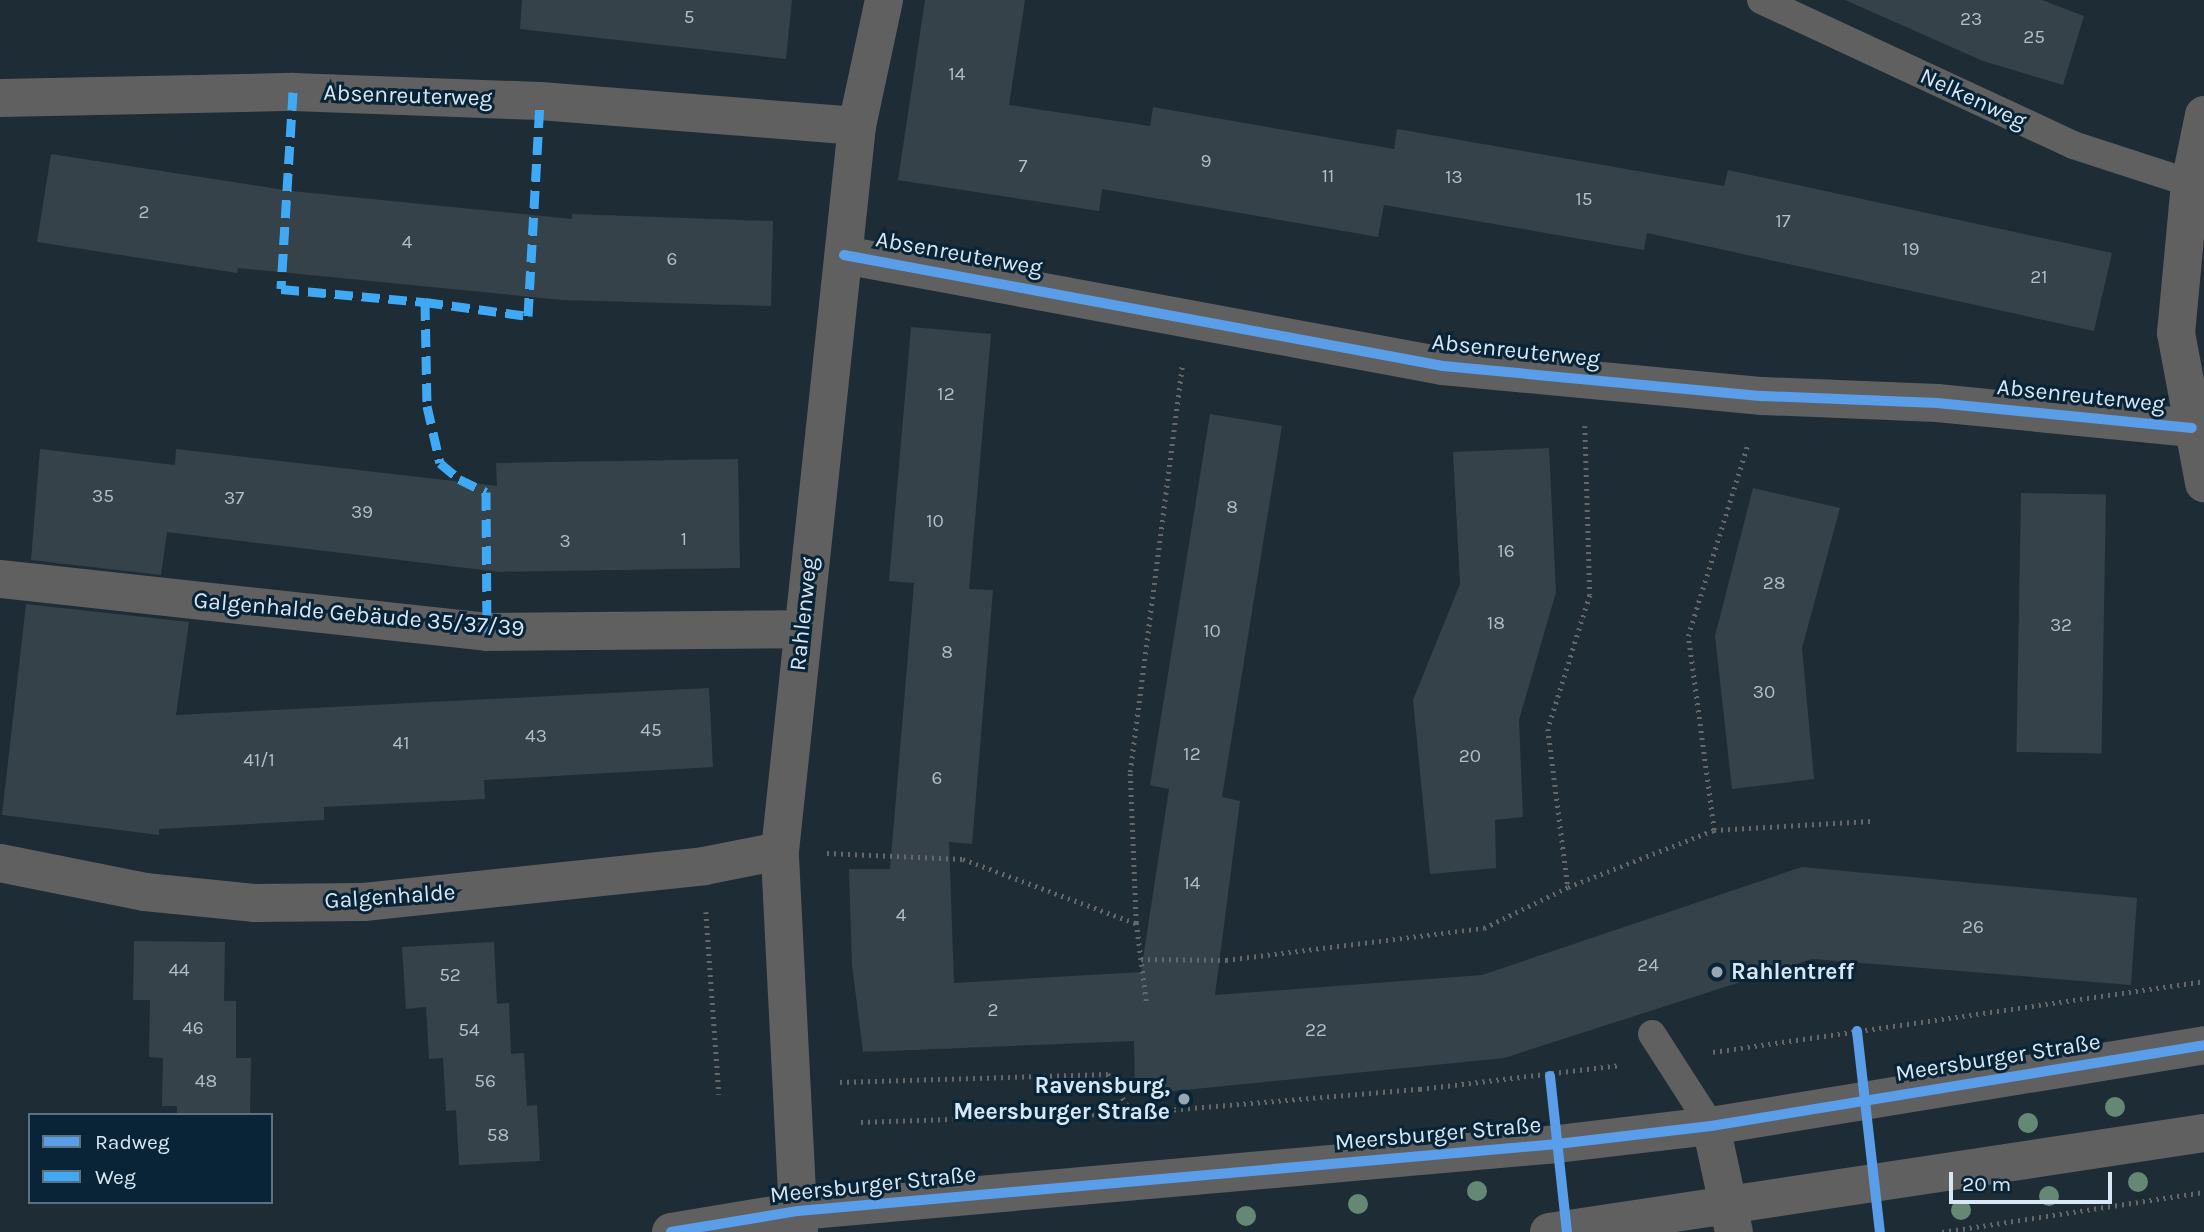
<!DOCTYPE html>
<html>
<head>
<meta charset="utf-8">
<style>
  body { margin:0 }
  #map { position:relative; width:2204px; height:1232px; overflow:hidden; background:#1e2c36; font-family:Karla,sans-serif }
  div>[style] { position:absolute }
  .building>* { inset:0; background:#36424a; transform-origin:0 0 }
  .path>* { height:4.5px; margin-top:-2.25px; transform-origin:0; background:repeating-linear-gradient(90deg,#656769 0 2px,transparent 0 7px) }
  .service>* { height:28px; margin:-14px; padding:0 14px; transform-origin:14px; border-radius:14px; background:#606060 }
  .minor>* { height:38px; margin:-19px; padding:0 19px; transform-origin:19px; border-radius:19px; background:#606060 }
  .tertiary>* { height:38px; margin:-19px; padding:0 19px; transform-origin:19px; border-radius:19px; background:#606060 }
  .quiet>* { height:9px; margin-top:-4.5px; transform-origin:0; background:repeating-linear-gradient(90deg,#3fa9f5 0 18px,transparent 0 27px) }
  .cycleway>* { height:10px; margin:-5px; padding:0 5px; transform-origin:5px; border-radius:5px; background:#5a9eea }
  .trees>* { width:20px; height:20px; margin:-10px; border-radius:50%; background:#658874 }
  .dots>* { width:19px; height:19px; translate:-50% -50%; box-sizing:border-box; border:4px solid #092436; border-radius:50% }
  span { translate:-50% -50%; white-space:nowrap; text-align:center; line-height:1.15; -webkit-text-stroke:6px #092436; paint-order:stroke }
  .number-label { font-size:19px; color:#b0beca }
  .number-label span { -webkit-text-stroke-width:0 }
  .street-label { font-size:23px; color:#d8e7f4 }
  .poi-label { font-size:23px; color:#d8e7f4; font-weight:700 }
  .left { translate:0 -50%; text-align:left }
  .right { translate:-100% -50%; text-align:right }
  .legend { position:absolute; left:28px; top:1113px; width:245px; height:91px; box-sizing:border-box; background:#092436; border:2px solid #5c7282; margin:0; padding:9px 12px; list-style:none; font-size:21px; color:#d8e7f4 }
  .legend li { display:flex; align-items:center; gap:14px; height:35px }
  .legend b { width:35px; border:2px solid #5c7282 }
  .scale { position:absolute; left:1949px; top:1172px; width:163px; height:32px; box-sizing:border-box; border:4px solid #d8e7f4; border-top:0; padding-left:9px; font-size:21px; line-height:24px; white-space:nowrap; color:#d8e7f4; -webkit-text-stroke:5px #092436; paint-order:stroke }
</style>
</head>
<body>
<div id="map">
  <div class="building">
    <i style="clip-path:polygon(522px 0,792px 0,786px 59px,520px 29px)"></i>
    <i style="clip-path:polygon(925px 0,1025px 0,1009px 105px,1150px 126px,1153px 107px,1394px 149px,1397px 129px,1724px 186px,1728px 170px,2112px 253px,2094px 331px,1647px 233px,1644px 250px,1384px 205px,1378px 237px,1102px 189px,1099px 211px,898px 180px)"></i>
    <i style="clip-path:polygon(1845px 0,2042px 0,2084px 16px,2063px 85px,1983px 61px)"></i>
    <i style="clip-path:polygon(51px 154px,291px 191px,572px 219px,572px 214px,773px 221px,771px 306px,562px 300px,238px 268px,237px 273px,37px 242px)"></i>
    <i style="clip-path:polygon(911px 327px,991px 334px,969px 589px,993px 590px,972px 844px,949px 842px,954px 983px,1141px 972px,1169px 789px,1150px 785px,1210px 414px,1282px 426px,1222px 797px,1240px 801px,1215px 995px,1482px 975px,1802px 867px,2137px 898px,2131px 985px,1812px 959px,1504px 1058px,1135px 1095px,1134px 1041px,863px 1052px,852px 965px,849px 869px,890px 869px,914px 583px,889px 581px)"></i>
    <i style="clip-path:polygon(1549px 448px,1556px 592px,1519px 720px,1523px 817px,1495px 820px,1496px 868px,1430px 874px,1413px 700px,1460px 584px,1453px 452px)"></i>
    <i style="clip-path:polygon(40px 449px,175px 465px,176px 449px,497px 486px,496px 463px,738px 459px,740px 568px,500px 572px,167px 532px,161px 575px,31px 560px)"></i>
    <i style="clip-path:polygon(1753px 488px,1840px 508px,1802px 648px,1814px 779px,1732px 789px,1715px 636px)"></i>
    <i style="left:2021px;top:493px;width:85px;height:259px;rotate:1deg"></i>
    <i style="clip-path:polygon(26px 604px,189px 622px,176px 715px,709px 688px,713px 767px,484px 780px,485px 799px,324px 807px,324px 820px,159px 829px,159px 835px,2px 815px)"></i>
    <i style="clip-path:polygon(134px 941px,225px 942px,224px 1001px,236px 1001px,236px 1058px,251px 1058px,250px 1115px,177px 1115px,177px 1106px,162px 1106px,163px 1058px,149px 1057px,150px 1000px,133px 1000px)"></i>
    <i style="clip-path:polygon(494px 942px,497px 1004px,509px 1003px,511px 1054px,524px 1053px,527px 1106px,537px 1105px,540px 1161px,459px 1165px,456px 1110px,446px 1111px,443px 1058px,429px 1059px,426px 1007px,406px 1009px,402px 947px)"></i>
  </div>
  <div class="path">
    <i style="left:1585px;top:426px;width:169px;rotate:88.3deg"></i>
    <i style="left:1590px;top:595px;width:140px;rotate:107.4deg"></i>
    <i style="left:1548px;top:729px;width:159px;rotate:82.8deg"></i>
    <i style="left:1568px;top:887px;width:157px;rotate:-21.3deg"></i>
    <i style="left:1714px;top:830px;width:157px;rotate:-3.3deg"></i>
    <i style="left:1714px;top:830px;width:196px;rotate:-97.6deg"></i>
    <i style="left:1688px;top:636px;width:202px;rotate:-72.7deg"></i>
    <i style="left:827px;top:853px;width:136px;rotate:2.5deg"></i>
    <i style="left:963px;top:859px;width:184px;rotate:20.4deg"></i>
    <i style="left:706px;top:912px;width:183px;rotate:85.9deg"></i>
    <i style="left:1141px;top:959px;width:85px;rotate:0.7deg"></i>
    <i style="left:1226px;top:960px;width:260px;rotate:-7.1deg"></i>
    <i style="left:1484px;top:928px;width:93px;rotate:-26deg"></i>
    <i style="left:1146px;top:1001px;width:79px;rotate:-97.3deg"></i>
    <i style="left:1136px;top:923px;width:151px;rotate:-92.3deg"></i>
    <i style="left:1130px;top:772px;width:410px;rotate:-82.7deg"></i>
    <i style="left:1713px;top:1052px;width:496px;rotate:-8.2deg"></i>
    <i style="left:840px;top:1082px;width:268px;rotate:-1.7deg"></i>
    <i style="left:1108px;top:1074px;width:46px;rotate:58.4deg"></i>
    <i style="left:1132px;top:1113px;width:289px;rotate:-4.8deg"></i>
    <i style="left:1420px;top:1089px;width:202px;rotate:-6.8deg"></i>
    <i style="left:1152px;top:1093px;width:18px;rotate:84deg"></i>
    <i style="left:861px;top:1122px;width:270px;rotate:-1.9deg"></i>
    <i style="left:1942px;top:1232px;width:265px;rotate:-8.7deg"></i>
  </div>
  <div class="service">
    <i style="left:1761px;top:0;width:344px;rotate:24.9deg"></i>
    <i style="left:2073px;top:145px;width:123px;rotate:18deg"></i>
    <i style="left:1652px;top:1034px;width:109px;rotate:57.3deg"></i>
  </div>
  <div class="minor">
    <i style="left:0;top:98px;width:293px;rotate:-1.2deg"></i>
    <i style="left:293px;top:92px;width:247px;rotate:2.1deg"></i>
    <i style="left:540px;top:101px;width:318px;rotate:4.5deg"></i>
    <i style="left:2204px;top:115px;width:69px;rotate:101.6deg"></i>
    <i style="left:2190px;top:183px;width:151px;rotate:95.3deg"></i>
    <i style="left:2176px;top:333px;width:153px;rotate:79.4deg"></i>
    <i style="left:844px;top:255px;width:609px;rotate:10.5deg"></i>
    <i style="left:1443px;top:366px;width:321px;rotate:5.4deg"></i>
    <i style="left:1763px;top:396px;width:174px;rotate:2.3deg"></i>
    <i style="left:1937px;top:403px;width:256px;rotate:5.6deg"></i>
    <i style="left:0;top:579px;width:490px;rotate:6.2deg"></i>
    <i style="left:487px;top:632px;width:315px;rotate:-0.5deg"></i>
    <i style="left:0;top:863px;width:148px;rotate:11.3deg"></i>
    <i style="left:145px;top:892px;width:111px;rotate:5.7deg"></i>
    <i style="left:255px;top:903px;width:109px;rotate:-0.5deg"></i>
    <i style="left:364px;top:902px;width:342px;rotate:-6deg"></i>
    <i style="left:704px;top:866px;width:77px;rotate:-11.2deg"></i>
    <i style="left:1711px;top:1126px;width:108px;rotate:77.8deg"></i>
    <i style="left:799px;top:1232px;width:381px;rotate:-92.9deg"></i>
    <i style="left:780px;top:851px;width:729px;rotate:-83.94deg"></i>
    <i style="left:857px;top:126px;width:129px;rotate:-77.9deg"></i>
  </div>
  <div class="tertiary">
    <i style="left:671px;top:1232px;width:129px;rotate:-9.4deg"></i>
    <i style="left:798px;top:1211px;width:762px;rotate:-5.04deg"></i>
    <i style="left:1557px;top:1144px;width:155px;rotate:-6.7deg"></i>
    <i style="left:1711px;top:1126px;width:500px;rotate:-9.3deg"></i>
    <i style="left:1549px;top:1232px;width:662px;rotate:-8.59deg"></i>
  </div>
  <div class="quiet">
    <i style="left:293px;top:92px;width:197px;rotate:93.5deg"></i>
    <i style="left:281px;top:289px;width:145px;rotate:5.2deg"></i>
    <i style="left:425px;top:302px;width:104px;rotate:88.9deg"></i>
    <i style="left:427px;top:406px;width:58px;rotate:77.2deg"></i>
    <i style="left:440px;top:463px;width:25px;rotate:40deg"></i>
    <i style="left:459px;top:479px;width:30px;rotate:26deg"></i>
    <i style="left:486px;top:492px;width:140px;rotate:89.6deg"></i>
    <i style="left:425px;top:302px;width:104px;rotate:7.7deg"></i>
    <i style="left:528px;top:316px;width:215px;rotate:-86.8deg"></i>
  </div>
  <div class="cycleway">
    <i style="left:844px;top:255px;width:609px;rotate:10.5deg"></i>
    <i style="left:1443px;top:366px;width:321px;rotate:5.4deg"></i>
    <i style="left:1763px;top:396px;width:174px;rotate:2.3deg"></i>
    <i style="left:1937px;top:403px;width:256px;rotate:5.6deg"></i>
    <i style="left:1857px;top:1031px;width:202px;rotate:83.5deg"></i>
    <i style="left:1550px;top:1076px;width:157px;rotate:83.8deg"></i>
    <i style="left:671px;top:1232px;width:129px;rotate:-9.4deg"></i>
    <i style="left:798px;top:1211px;width:762px;rotate:-5.04deg"></i>
    <i style="left:1557px;top:1144px;width:155px;rotate:-6.7deg"></i>
    <i style="left:1711px;top:1126px;width:500px;rotate:-9.3deg"></i>
  </div>
  <div class="trees">
    <i style="left:2115px;top:1107px"></i>
    <i style="left:2028px;top:1123px"></i>
    <i style="left:2138px;top:1182px"></i>
    <i style="left:1477px;top:1191px"></i>
    <i style="left:2049px;top:1196px"></i>
    <i style="left:1358px;top:1204px"></i>
    <i style="left:1961px;top:1210px"></i>
    <i style="left:1246px;top:1216px"></i>
  </div>
  <div class="dots">
    <i style="left:1717px;top:972px;background:#97a6b2"></i>
    <i style="left:1184px;top:1099px;background:#97a6b2"></i>
  </div>
  <div class="number-label">
    <span style="left:689px;top:18px">5</span>
    <span style="left:1971px;top:20px">23</span>
    <span style="left:2034px;top:38px">25</span>
    <span style="left:957px;top:75px">14</span>
    <span style="left:1206px;top:162px">9</span>
    <span style="left:1023px;top:167px">7</span>
    <span style="left:1328px;top:177px">11</span>
    <span style="left:1454px;top:178px">13</span>
    <span style="left:1584px;top:200px">15</span>
    <span style="left:144px;top:213px">2</span>
    <span style="left:1783px;top:222px">17</span>
    <span style="left:407px;top:243px">4</span>
    <span style="left:1911px;top:250px">19</span>
    <span style="left:672px;top:260px">6</span>
    <span style="left:2039px;top:278px">21</span>
    <span style="left:946px;top:395px">12</span>
    <span style="left:103px;top:497px">35</span>
    <span style="left:234px;top:499px">37</span>
    <span style="left:1232px;top:508px">8</span>
    <span style="left:362px;top:513px">39</span>
    <span style="left:935px;top:522px">10</span>
    <span style="left:684px;top:540px">1</span>
    <span style="left:565px;top:542px">3</span>
    <span style="left:1506px;top:552px">16</span>
    <span style="left:1774px;top:584px">28</span>
    <span style="left:1496px;top:624px">18</span>
    <span style="left:2061px;top:626px">32</span>
    <span style="left:1212px;top:632px">10</span>
    <span style="left:947px;top:653px">8</span>
    <span style="left:1764px;top:693px">30</span>
    <span style="left:651px;top:731px">45</span>
    <span style="left:536px;top:737px">43</span>
    <span style="left:401px;top:744px">41</span>
    <span style="left:1192px;top:755px">12</span>
    <span style="left:1470px;top:757px">20</span>
    <span style="left:259px;top:761px">41/1</span>
    <span style="left:937px;top:779px">6</span>
    <span style="left:1192px;top:884px">14</span>
    <span style="left:901px;top:916px">4</span>
    <span style="left:1973px;top:928px">26</span>
    <span style="left:1648px;top:966px">24</span>
    <span style="left:179px;top:971px">44</span>
    <span style="left:450px;top:976px">52</span>
    <span style="left:993px;top:1011px">2</span>
    <span style="left:193px;top:1029px">46</span>
    <span style="left:469px;top:1031px">54</span>
    <span style="left:1316px;top:1031px">22</span>
    <span style="left:206px;top:1082px">48</span>
    <span style="left:485px;top:1082px">56</span>
    <span style="left:498px;top:1136px">58</span>
  </div>
  <div class="street-label">
    <span style="left:408px;top:96px;rotate:2deg">Absenreuterweg</span>
    <span style="left:1973px;top:99px;rotate:25deg">Nelkenweg</span>
    <span style="left:959px;top:254px;rotate:10deg">Absenreuterweg</span>
    <span style="left:1516px;top:351px;rotate:6deg">Absenreuterweg</span>
    <span style="left:2081px;top:396px;rotate:6deg">Absenreuterweg</span>
    <span style="left:804px;top:614px;rotate:-84deg">Rahlenweg</span>
    <span style="left:359px;top:615px;rotate:5deg">Galgenhalde Gebäude 35/37/39</span>
    <span style="left:390px;top:897px;rotate:-4deg">Galgenhalde</span>
    <span style="left:1998px;top:1058px;rotate:-9deg">Meersburger Straße</span>
    <span style="left:1438px;top:1134px;rotate:-5deg">Meersburger Straße</span>
    <span style="left:873px;top:1185px;rotate:-6deg">Meersburger Straße</span>
  </div>
  <div class="poi-label">
    <span class="left" style="left:1731px;top:972px">Rahlentreff</span>
    <span class="right" style="left:1170px;top:1099px">Ravensburg,<br>Meersburger Straße</span>
  </div>
  <ul class="legend">
  <li><b style="height:9px;background:#5a9eea"></b>Radweg</li>
  <li><b style="height:9px;background:#3fa9f5"></b>Weg</li>
  </ul>
  <div class="scale">20 m</div>
</div>
</body>
</html>
